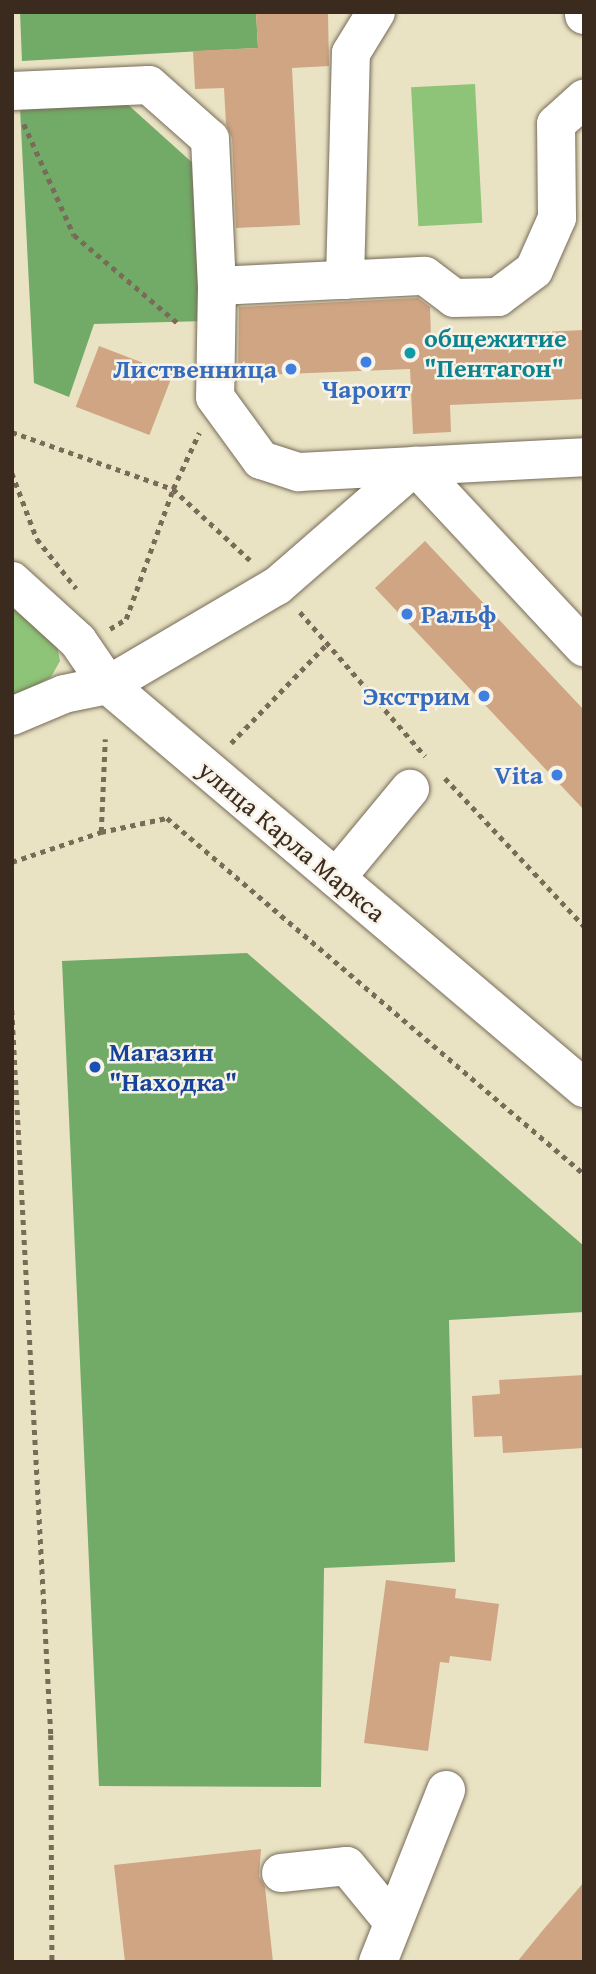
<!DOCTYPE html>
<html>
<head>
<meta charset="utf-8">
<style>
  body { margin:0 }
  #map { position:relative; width:596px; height:1974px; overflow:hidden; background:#e9e3c4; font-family:"Gentium Book Plus",serif }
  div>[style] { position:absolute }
  .green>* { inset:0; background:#8dc477; transform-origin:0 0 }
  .forest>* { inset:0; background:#72aa68 }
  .building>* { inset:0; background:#cfa583; transform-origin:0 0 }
  .path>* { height:4.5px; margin-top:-2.25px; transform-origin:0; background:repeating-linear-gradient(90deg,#786b58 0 5px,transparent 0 10px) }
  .roads { filter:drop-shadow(0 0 2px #786b58) drop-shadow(0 0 2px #786b58) }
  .minor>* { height:38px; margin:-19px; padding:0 19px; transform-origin:19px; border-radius:19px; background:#fff }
  .dots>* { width:19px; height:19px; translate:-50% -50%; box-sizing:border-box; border:4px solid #f7f3e8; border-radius:50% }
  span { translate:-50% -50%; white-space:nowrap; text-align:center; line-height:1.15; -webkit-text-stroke:5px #f7f3e8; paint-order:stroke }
  .culture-label { font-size:26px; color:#0d838f; font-weight:700 }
  .left { translate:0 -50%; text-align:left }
  .shop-label { font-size:26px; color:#366cbe; font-weight:700 }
  .right { translate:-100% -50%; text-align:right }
  .street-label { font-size:26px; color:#3b2a1e }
  .transit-label { font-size:26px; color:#164399; font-weight:700 }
  .frame { position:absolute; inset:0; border:14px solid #3b2a1e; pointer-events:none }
</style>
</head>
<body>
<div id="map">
  <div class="green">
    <i style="left:475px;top:84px;width:139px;height:64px;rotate:87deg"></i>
    <i style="clip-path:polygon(12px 606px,57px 646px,60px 661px,51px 677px,12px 700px)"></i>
  </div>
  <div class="forest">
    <i style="clip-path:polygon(20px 12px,256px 12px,258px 48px,22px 61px)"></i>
    <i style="clip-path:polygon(125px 102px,196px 166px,206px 321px,94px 324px,69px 397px,34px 383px,20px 108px)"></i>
    <i style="clip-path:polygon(247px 953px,584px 1246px,584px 1312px,449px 1320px,455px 1562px,324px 1568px,321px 1787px,99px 1786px,62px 961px)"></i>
  </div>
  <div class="building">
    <i style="clip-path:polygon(256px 12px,328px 12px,329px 66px,292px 68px,300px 225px,236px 228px,232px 138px,226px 124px,224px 88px,195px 89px,193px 51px,258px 48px)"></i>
    <i style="clip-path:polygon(418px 298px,430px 307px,431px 337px,584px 330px,584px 399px,450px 405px,451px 432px,413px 434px,410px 369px,238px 376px,239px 307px)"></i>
    <i style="left:99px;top:346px;width:79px;height:65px;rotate:21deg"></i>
    <i style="clip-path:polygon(425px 541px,584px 710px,584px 810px,375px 588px)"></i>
    <i style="clip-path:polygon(584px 1375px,584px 1448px,503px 1453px,502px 1436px,474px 1437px,472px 1396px,500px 1394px,499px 1380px)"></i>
    <i style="clip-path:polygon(386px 1580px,456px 1589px,455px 1598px,499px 1604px,491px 1661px,450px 1656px,449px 1663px,440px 1662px,428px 1751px,364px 1743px)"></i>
    <i style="clip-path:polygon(261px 1849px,259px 1876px,265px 1887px,273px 1962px,125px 1962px,114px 1865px)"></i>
    <i style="clip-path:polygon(584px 1882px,584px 1962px,517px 1962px,543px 1930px)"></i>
  </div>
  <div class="path">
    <i style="left:24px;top:124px;width:122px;rotate:65.8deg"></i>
    <i style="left:74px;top:235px;width:139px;rotate:40.3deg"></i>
    <i style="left:12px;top:432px;width:171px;rotate:19.5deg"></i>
    <i style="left:173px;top:489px;width:105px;rotate:42.7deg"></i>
    <i style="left:12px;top:473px;width:71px;rotate:69.3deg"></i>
    <i style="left:37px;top:539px;width:63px;rotate:51.5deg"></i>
    <i style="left:300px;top:612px;width:191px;rotate:49deg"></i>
    <i style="left:110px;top:629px;width:19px;rotate:-32deg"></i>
    <i style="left:126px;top:619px;width:138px;rotate:-70.1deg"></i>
    <i style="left:173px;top:489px;width:62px;rotate:-65.1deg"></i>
    <i style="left:231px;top:743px;width:139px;rotate:-45.9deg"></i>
    <i style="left:445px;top:778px;width:203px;rotate:46.8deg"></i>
    <i style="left:101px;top:832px;width:93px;rotate:-87.5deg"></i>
    <i style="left:12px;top:862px;width:94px;rotate:-18.6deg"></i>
    <i style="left:101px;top:832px;width:67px;rotate:-12deg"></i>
    <i style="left:167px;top:818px;width:548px;rotate:40.49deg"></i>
    <i style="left:12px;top:1010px;width:726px;rotate:86.92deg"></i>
    <i style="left:51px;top:1735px;width:227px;rotate:89.7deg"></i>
  </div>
  <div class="roads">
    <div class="minor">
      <i style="left:584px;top:12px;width:3px;rotate:90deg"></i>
      <i style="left:12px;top:91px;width:137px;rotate:-2.5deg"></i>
      <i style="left:149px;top:85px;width:81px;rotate:41.5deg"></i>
      <i style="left:210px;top:139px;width:147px;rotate:87.3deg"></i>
      <i style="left:217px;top:286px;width:208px;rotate:-2.8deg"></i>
      <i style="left:425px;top:276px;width:36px;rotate:37deg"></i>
      <i style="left:454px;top:298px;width:44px;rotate:-1.3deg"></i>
      <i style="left:498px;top:297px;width:45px;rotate:-36.9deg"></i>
      <i style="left:534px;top:270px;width:57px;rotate:-66.1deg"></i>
      <i style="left:557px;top:218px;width:94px;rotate:-90.6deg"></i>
      <i style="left:556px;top:124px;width:38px;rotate:-42deg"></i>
      <i style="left:345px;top:280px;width:227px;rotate:-88.5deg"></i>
      <i style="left:351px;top:53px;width:48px;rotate:-58.6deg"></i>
      <i style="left:217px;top:286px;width:111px;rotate:91deg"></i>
      <i style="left:215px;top:397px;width:78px;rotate:53.9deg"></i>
      <i style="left:261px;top:460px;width:40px;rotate:18deg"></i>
      <i style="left:299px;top:472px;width:116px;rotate:-3deg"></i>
      <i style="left:415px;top:466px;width:248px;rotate:47deg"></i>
      <i style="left:12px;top:581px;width:89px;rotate:42.3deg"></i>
      <i style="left:78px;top:641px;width:53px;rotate:55.7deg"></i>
      <i style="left:108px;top:685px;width:624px;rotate:40.25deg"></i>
      <i style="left:12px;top:716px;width:56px;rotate:-22.9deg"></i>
      <i style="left:64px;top:694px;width:45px;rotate:-11.6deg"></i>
      <i style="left:108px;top:685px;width:196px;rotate:-30.4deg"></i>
      <i style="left:277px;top:586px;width:183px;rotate:-41deg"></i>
      <i style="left:415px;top:466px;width:169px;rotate:-3deg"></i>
      <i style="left:336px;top:878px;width:116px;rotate:-50.3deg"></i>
      <i style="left:281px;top:1873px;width:66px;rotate:-6.1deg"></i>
      <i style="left:347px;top:1866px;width:72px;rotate:50.6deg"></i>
      <i style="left:378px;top:1962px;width:185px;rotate:-68.4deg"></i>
    </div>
  </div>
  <div class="dots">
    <i style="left:410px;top:353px;background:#0f9aa8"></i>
    <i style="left:366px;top:362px;background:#3f7fe0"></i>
    <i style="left:291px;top:369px;background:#3f7fe0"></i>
    <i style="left:407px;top:614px;background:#3f7fe0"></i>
    <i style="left:484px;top:696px;background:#3f7fe0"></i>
    <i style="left:557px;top:775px;background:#3f7fe0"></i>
    <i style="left:95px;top:1067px;background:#1a4fb4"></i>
  </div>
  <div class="culture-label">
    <span class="left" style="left:424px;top:353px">общежитие<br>"Пентагон"</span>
  </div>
  <div class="shop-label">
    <span class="right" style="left:277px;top:369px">Лиственница</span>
    <span style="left:366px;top:389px">Чароит</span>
    <span class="left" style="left:421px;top:614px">Ральф</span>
    <span class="right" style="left:470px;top:696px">Экстрим</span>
    <span class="right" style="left:543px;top:775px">Vita</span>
  </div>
  <div class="street-label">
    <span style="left:292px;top:841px;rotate:40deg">улица Карла Маркса</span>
  </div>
  <div class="transit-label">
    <span class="left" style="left:109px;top:1067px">Магазин<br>"Находка"</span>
  </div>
  <div class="frame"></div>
</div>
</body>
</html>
